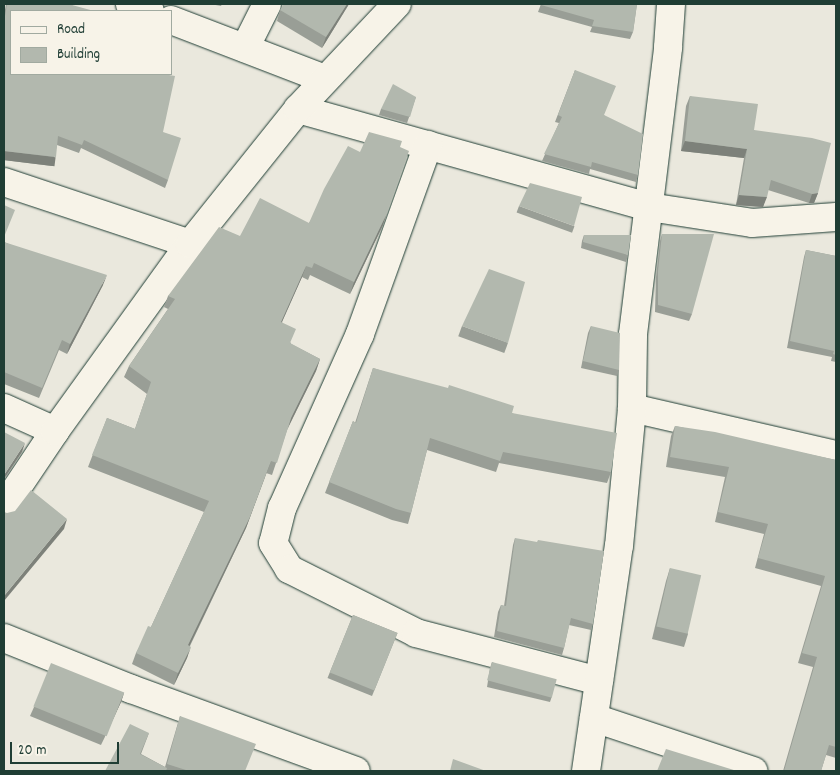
<!DOCTYPE html>
<html>
<head>
<meta charset="utf-8">
<style>
  body { margin:0 }
  #map { position:relative; width:840px; height:775px; overflow:hidden; background:#eae8dd; font-family:Dekko,sans-serif }
  div>[style] { position:absolute }
  .roads { filter:drop-shadow(0 0 1px #1f3d34) drop-shadow(0 0 1px #1f3d34) }
  .minor>* { height:28px; margin:-14px; padding:0 14px; transform-origin:14px; border-radius:14px; background:#f7f3e8 }
  .wall>* { inset:0; background:#999e96; transform-origin:0 0 }
  .shaded-wall>* { inset:0; background:#7d817a; transform-origin:0 0 }
  .building>* { inset:0; background:#b2b8ae; transform-origin:0 0 }
  span { translate:-50% -50%; white-space:nowrap; text-align:center; line-height:1.15; -webkit-text-stroke:5px #f7f3e8; paint-order:stroke }
  .frame { position:absolute; inset:0; border:5px solid #1f3d34; pointer-events:none }
  .legend { position:absolute; left:10px; top:10px; width:162px; height:65px; box-sizing:border-box; background:#f7f3e8; border:1px solid #a1aaa0; margin:0; padding:6px 9px; list-style:none; font-size:15px; color:#1f3d34 }
  .legend li { display:flex; align-items:center; gap:10px; height:25px }
  .legend b { width:25px; border:1px solid #a1aaa0 }
  .scale { position:absolute; left:10px; top:742px; width:109px; height:22px; box-sizing:border-box; border:2px solid #1f3d34; border-top:0; padding-left:6px; font-size:15px; line-height:18px; white-space:nowrap; color:#1f3d34; -webkit-text-stroke:4px #f7f3e8; paint-order:stroke }
</style>
</head>
<body>
<div id="map">
  <div class="roads">
    <div class="minor">
      <i style="left:130px;top:4px;width:21px;rotate:19deg"></i>
      <i style="left:171px;top:20px;width:165px;rotate:21deg"></i>
      <i style="left:245px;top:48px;width:49px;rotate:-63.4deg"></i>
      <i style="left:298px;top:109px;width:364px;rotate:15.6deg"></i>
      <i style="left:649px;top:207px;width:104px;rotate:8.8deg"></i>
      <i style="left:752px;top:223px;width:84px;rotate:-4.1deg"></i>
      <i style="left:428px;top:145px;width:201px;rotate:109.8deg"></i>
      <i style="left:360px;top:334px;width:191px;rotate:114.1deg"></i>
      <i style="left:282px;top:508px;width:36px;rotate:104deg"></i>
      <i style="left:273px;top:543px;width:31px;rotate:58deg"></i>
      <i style="left:289px;top:569px;width:142px;rotate:26.7deg"></i>
      <i style="left:416px;top:633px;width:189px;rotate:14.7deg"></i>
      <i style="left:4px;top:182px;width:196px;rotate:18.4deg"></i>
      <i style="left:4px;top:408px;width:56px;rotate:24.3deg"></i>
      <i style="left:632px;top:408px;width:209px;rotate:13deg"></i>
      <i style="left:4px;top:507px;width:92px;rotate:-56.1deg"></i>
      <i style="left:55px;top:431px;width:231px;rotate:-54.2deg"></i>
      <i style="left:190px;top:244px;width:173px;rotate:-51.3deg"></i>
      <i style="left:298px;top:109px;width:144px;rotate:-46.7deg"></i>
      <i style="left:4px;top:638px;width:137px;rotate:21.9deg"></i>
      <i style="left:131px;top:689px;width:239px;rotate:20deg"></i>
      <i style="left:594px;top:718px;width:168px;rotate:18.4deg"></i>
      <i style="left:586px;top:771px;width:227px;rotate:-81.7deg"></i>
      <i style="left:619px;top:546px;width:139px;rotate:-84.6deg"></i>
      <i style="left:632px;top:408px;width:74px;rotate:-89.2deg"></i>
      <i style="left:633px;top:334px;width:289px;rotate:-83deg"></i>
      <i style="left:668px;top:47px;width:43px;rotate:-86deg"></i>
    </div>
  </div>
  <div class="wall">
    <i style="clip-path:polygon(6px 4px,72px 4px,72px 5px,163px 132px,168px 180px,165px 188px,81px 148px,79px 153px,57px 145px,52px 166px,4px 160px,4px 15px)"></i>
    <i style="clip-path:polygon(210px 4px,222px 4px,221px 6px)"></i>
    <i style="clip-path:polygon(349px 4px,322px 48px,277px 21px,280px 10px)"></i>
    <i style="clip-path:polygon(541px 4px,637px 4px,633px 32px,630px 39px,590px 32px,592px 27px,538px 12px)"></i>
    <i style="clip-path:polygon(575px 70px,604px 115px,638px 175px,636px 182px,590px 169px,589px 174px,542px 161px,559px 123px,555px 122px)"></i>
    <i style="clip-path:polygon(690px 96px,754px 130px,818px 193px,814px 203px,809px 203px,768px 190px,763px 207px,736px 205px,744px 158px,681px 151px,686px 106px)"></i>
    <i style="clip-path:polygon(416px 97px,407px 123px,379px 115px,381px 109px)"></i>
    <i style="clip-path:polygon(400px 147px,383px 225px,350px 294px,310px 275px,308px 280px,302px 277px,282px 322px,291px 344px,320px 359px,316px 371px,288px 427px,272px 475px,266px 473px,246px 528px,190px 646px,187px 658px,174px 685px,132px 664px,136px 653px,151px 627px,204px 512px,88px 467px,107px 418px,135px 429px,147px 394px,124px 377px,129px 366px,168px 309px,164px 307px,168px 296px,240px 236px,309px 223px,360px 152px)"></i>
    <i style="left:519px;top:206px;width:59px;height:7px;rotate:20deg"></i>
    <i style="clip-path:polygon(662px 234px,692px 314px,689px 321px,655px 312px,656px 277px,660px 241px)"></i>
    <i style="clip-path:polygon(584px 235px,628px 255px,626px 262px,581px 248px,582px 241px)"></i>
    <i style="clip-path:polygon(4px 242px,103px 285px,67px 354px,59px 350px,39px 398px,4px 384px)"></i>
    <i style="clip-path:polygon(806px 250px,836px 256px,836px 362px,831px 361px,832px 357px,787px 348px,804px 257px)"></i>
    <i style="left:462px;top:326px;width:49px;height:11px;rotate:20deg"></i>
    <i style="clip-path:polygon(591px 326px,619px 370px,617px 376px,581px 368px,588px 333px)"></i>
    <i style="clip-path:polygon(373px 368px,512px 413px,611px 472px,607px 483px,499px 463px,496px 472px,427px 450px,411px 513px,408px 524px,392px 520px,325px 493px,353px 421px,355px 423px)"></i>
    <i style="clip-path:polygon(675px 426px,836px 460px,836px 758px,826px 755px,821px 771px,783px 771px,813px 667px,798px 663px,821px 586px,755px 568px,764px 534px,715px 522px,725px 477px,666px 467px,671px 436px)"></i>
    <i style="clip-path:polygon(515px 538px,593px 624px,591px 630px,569px 625px,564px 648px,562px 655px,494px 637px,498px 612px,501px 605px,504px 606px,513px 545px)"></i>
    <i style="clip-path:polygon(670px 568px,688px 634px,684px 647px,652px 639px,666px 581px)"></i>
    <i style="left:353px;top:615px;width:48px;height:68px;rotate:22deg"></i>
    <i style="clip-path:polygon(492px 662px,552px 696px,550px 702px,487px 687px,490px 668px)"></i>
    <i style="clip-path:polygon(124px 693px,121px 702px,101px 745px,30px 716px,34px 707px)"></i>
    <i style="clip-path:polygon(180px 716px,246px 771px,105px 771px,149px 733px,141px 754px,165px 767px)"></i>
  </div>
  <div class="shaded-wall">
    <i style="clip-path:polygon(347px 4px,349px 4px,322px 48px,326px 37px)"></i>
    <i style="clip-path:polygon(685px 141px,747px 149px,744px 158px,681px 151px)"></i>
    <i style="left:4px;top:151px;width:52px;height:9px;rotate:7deg"></i>
    <i style="clip-path:polygon(818px 193px,814px 203px,809px 203px,812px 194px)"></i>
    <i style="clip-path:polygon(739px 195px,767px 197px,763px 207px,736px 205px)"></i>
    <i style="clip-path:polygon(387px 213px,383px 225px,350px 294px,354px 282px)"></i>
    <i style="clip-path:polygon(306px 266px,302px 277px,277px 333px,281px 322px)"></i>
    <i style="clip-path:polygon(107px 275px,103px 285px,67px 354px,70px 344px)"></i>
    <i style="clip-path:polygon(320px 359px,316px 371px,287px 430px,291px 418px)"></i>
    <i style="clip-path:polygon(25px 443px,22px 452px,4px 479px,4px 475px)"></i>
    <i style="clip-path:polygon(271px 461px,246px 528px,184px 657px,188px 645px)"></i>
    <i style="clip-path:polygon(67px 519px,64px 529px,4px 601px,4px 596px)"></i>
    <i style="clip-path:polygon(191px 647px,187px 658px,174px 685px,178px 673px)"></i>
    <i style="clip-path:polygon(124px 693px,121px 702px,101px 745px,105px 736px)"></i>
  </div>
  <div class="building">
    <i style="clip-path:polygon(7px 4px,72px 4px,72px 5px,94px 11px,11px 11px,11px 74px,163px 74px,175px 76px,163px 132px,181px 138px,168px 180px,84px 140px,82px 145px,58px 136px,56px 157px,4px 151px,4px 22px)"></i>
    <i style="clip-path:polygon(284px 4px,347px 4px,326px 37px,280px 10px)"></i>
    <i style="clip-path:polygon(541px 4px,637px 4px,633px 32px,592px 26px,594px 20px,541px 5px)"></i>
    <i style="clip-path:polygon(575px 70px,616px 86px,604px 115px,643px 134px,638px 175px,592px 162px,591px 167px,544px 154px,562px 117px,558px 115px)"></i>
    <i style="clip-path:polygon(393px 84px,416px 97px,410px 117px,381px 109px)"></i>
    <i style="clip-path:polygon(690px 96px,758px 104px,754px 130px,812px 138px,831px 143px,818px 193px,812px 194px,771px 180px,767px 197px,739px 195px,747px 149px,685px 141px)"></i>
    <i style="clip-path:polygon(369px 132px,402px 141px,400px 147px,409px 151px,387px 213px,354px 282px,314px 263px,312px 268px,306px 266px,281px 322px,296px 329px,290px 343px,320px 359px,291px 418px,277px 463px,271px 461px,250px 517px,188px 645px,191px 647px,178px 673px,136px 653px,148px 626px,151px 627px,209px 501px,92px 455px,107px 418px,135px 429px,151px 382px,129px 366px,175px 299px,168px 296px,219px 227px,240px 236px,260px 198px,309px 223px,324px 189px,348px 146px,360px 152px)"></i>
    <i style="clip-path:polygon(530px 183px,582px 197px,574px 226px,519px 206px)"></i>
    <i style="clip-path:polygon(4px 205px,15px 210px,4px 237px)"></i>
    <i style="clip-path:polygon(662px 234px,714px 234px,692px 314px,658px 305px,658px 271px)"></i>
    <i style="clip-path:polygon(584px 235px,631px 235px,628px 255px,583px 242px)"></i>
    <i style="clip-path:polygon(4px 242px,107px 275px,70px 344px,62px 340px,42px 388px,4px 372px)"></i>
    <i style="clip-path:polygon(806px 250px,836px 256px,836px 355px,833px 354px,834px 351px,790px 341px)"></i>
    <i style="clip-path:polygon(489px 269px,525px 282px,508px 343px,462px 326px)"></i>
    <i style="clip-path:polygon(591px 326px,620px 333px,619px 370px,583px 361px)"></i>
    <i style="clip-path:polygon(373px 368px,448px 388px,449px 385px,514px 406px,512px 413px,617px 433px,611px 472px,503px 452px,500px 461px,430px 438px,411px 513px,396px 509px,329px 482px,353px 421px,356px 423px)"></i>
    <i style="clip-path:polygon(675px 426px,715px 432px,836px 460px,836px 747px,829px 745px,821px 771px,784px 771px,817px 657px,802px 653px,825px 576px,758px 558px,768px 524px,718px 512px,729px 467px,670px 457px)"></i>
    <i style="clip-path:polygon(4px 432px,25px 443px,4px 475px)"></i>
    <i style="clip-path:polygon(31px 490px,67px 519px,4px 596px,4px 512px,7px 513px,15px 511px)"></i>
    <i style="clip-path:polygon(515px 538px,537px 542px,538px 540px,604px 551px,593px 624px,571px 618px,564px 648px,497px 631px,501px 605px,506px 606px)"></i>
    <i style="left:670px;top:568px;width:32px;height:60px;rotate:13deg"></i>
    <i style="left:353px;top:615px;width:48px;height:62px;rotate:22deg"></i>
    <i style="left:492px;top:662px;width:67px;height:19px;rotate:15deg"></i>
    <i style="left:51px;top:663px;width:79px;height:47px;rotate:22deg"></i>
    <i style="clip-path:polygon(180px 716px,256px 744px,245px 771px,189px 771px,167px 764px)"></i>
    <i style="clip-path:polygon(130px 724px,149px 733px,140px 754px,167px 768px,166px 771px,105px 771px)"></i>
    <i style="clip-path:polygon(666px 749px,737px 771px,657px 771px)"></i>
    <i style="clip-path:polygon(453px 759px,486px 771px,450px 771px)"></i>
  </div>
  <div class="frame"></div>
  <ul class="legend">
  <li><b style="height:6px;background:#f7f3e8"></b>Road</li>
  <li><b style="height:14px;background:#b2b8ae"></b>Building</li>
  </ul>
  <div class="scale">20 m</div>
</div>
</body>
</html>
